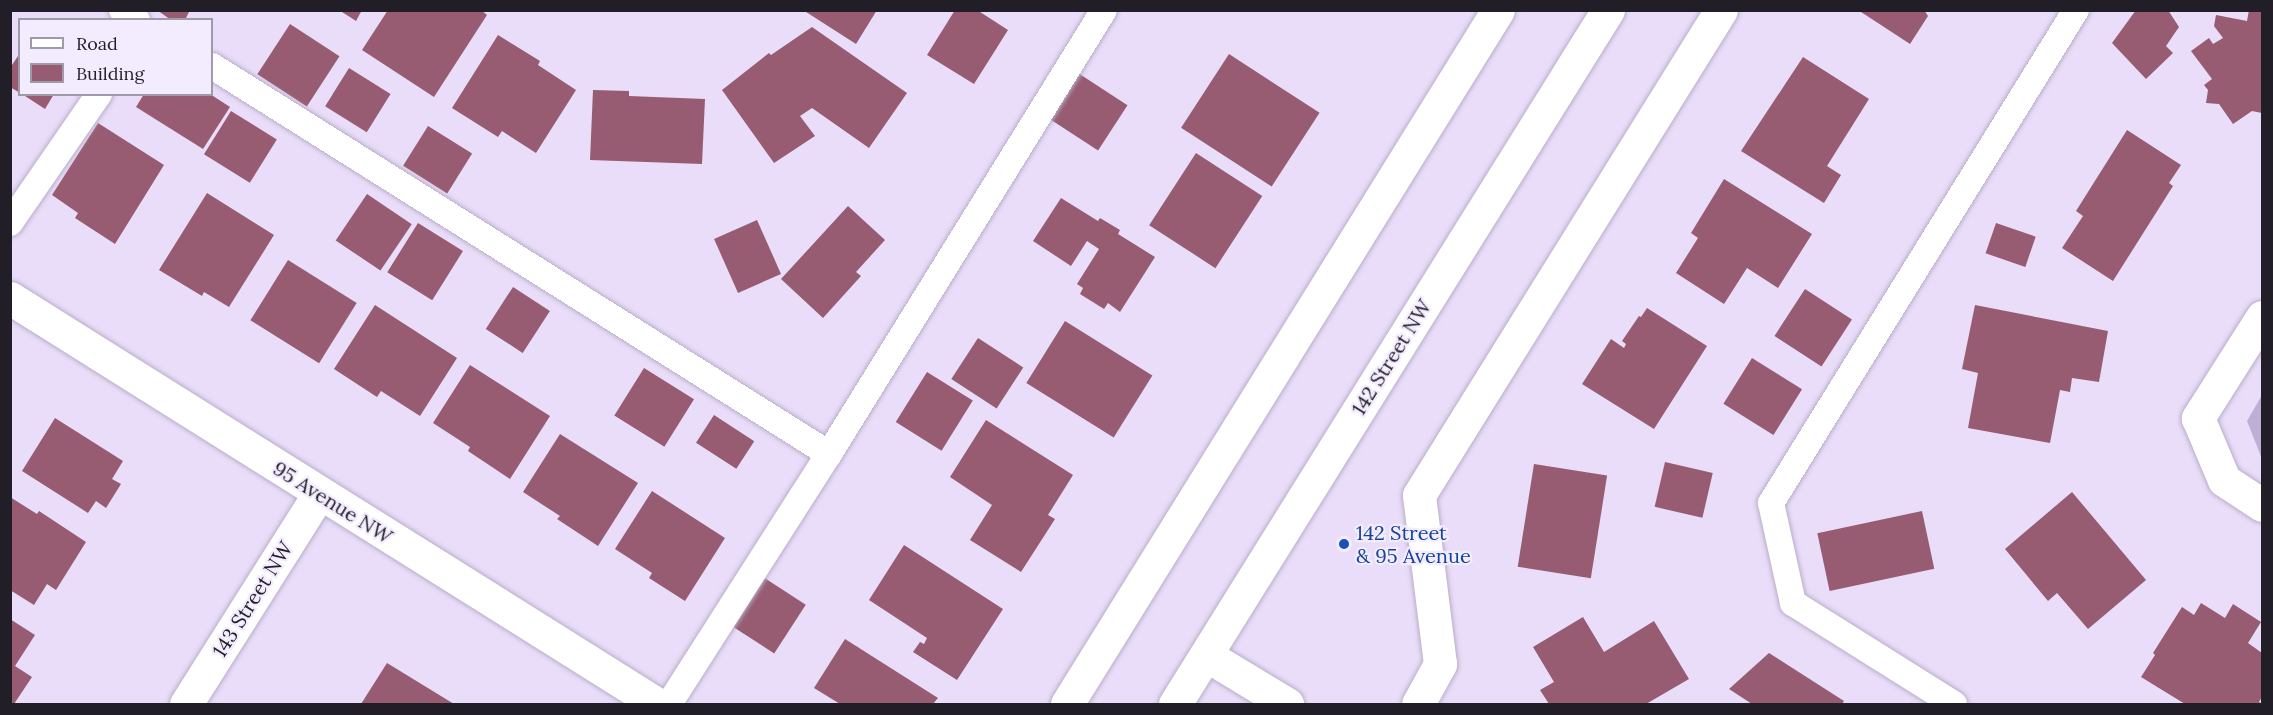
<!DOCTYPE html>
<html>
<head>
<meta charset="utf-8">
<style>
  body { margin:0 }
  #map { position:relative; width:2273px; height:715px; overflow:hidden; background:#e9ddf9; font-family:Lora,serif }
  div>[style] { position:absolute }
  .green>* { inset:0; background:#bfafd6 }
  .building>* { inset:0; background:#975c71; transform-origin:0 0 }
  .roads { filter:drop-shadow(0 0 2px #b9adc9) drop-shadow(0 0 2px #b9adc9) }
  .service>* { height:26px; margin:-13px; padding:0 13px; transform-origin:13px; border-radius:13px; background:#fff }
  .minor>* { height:33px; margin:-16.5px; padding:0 16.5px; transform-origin:16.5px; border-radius:16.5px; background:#fff }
  .tertiary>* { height:33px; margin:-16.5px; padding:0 16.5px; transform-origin:16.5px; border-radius:16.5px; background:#fff }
  .secondary>* { height:33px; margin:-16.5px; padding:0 16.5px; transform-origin:16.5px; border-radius:16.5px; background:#fff }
  .dots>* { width:16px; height:16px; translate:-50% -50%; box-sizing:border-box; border:3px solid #f3ecfe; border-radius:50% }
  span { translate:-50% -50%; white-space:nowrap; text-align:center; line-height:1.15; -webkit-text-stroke:4.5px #f3ecfe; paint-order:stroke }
  .street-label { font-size:20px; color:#221e28 }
  .transit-label { font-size:20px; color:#164399 }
  .left { translate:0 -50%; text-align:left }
  .frame { position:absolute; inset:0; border:12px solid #221e28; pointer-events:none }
  .legend { position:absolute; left:18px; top:18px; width:195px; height:78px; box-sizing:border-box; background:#f3ecfe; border:2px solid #9f9aa8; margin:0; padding:8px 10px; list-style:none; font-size:18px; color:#221e28 }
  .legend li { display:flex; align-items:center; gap:12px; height:30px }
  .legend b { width:30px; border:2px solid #9f9aa8 }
</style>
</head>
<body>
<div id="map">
  <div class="green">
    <i style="clip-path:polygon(2262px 395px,2262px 459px,2247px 421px)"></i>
  </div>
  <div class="building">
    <i style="clip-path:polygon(157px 10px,190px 10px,185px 20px,171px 20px)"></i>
    <i style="clip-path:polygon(339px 10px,362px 10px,356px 21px)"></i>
    <i style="clip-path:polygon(388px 10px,481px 10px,487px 15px,434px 97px,362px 50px)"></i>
    <i style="clip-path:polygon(803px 10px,877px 10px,856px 44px)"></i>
    <i style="clip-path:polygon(955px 10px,977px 10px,1008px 30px,974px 84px,927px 55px)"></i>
    <i style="clip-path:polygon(1858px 10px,1924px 10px,1928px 16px,1910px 44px)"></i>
    <i style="clip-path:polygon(2136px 10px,2168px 10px,2179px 27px,2166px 46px,2173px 53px,2146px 79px,2112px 43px)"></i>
    <i style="clip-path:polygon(2249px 10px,2262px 10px,2262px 113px,2252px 111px,2233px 124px,2219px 104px,2206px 103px,2208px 90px,2204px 85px,2212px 79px,2191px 51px,2209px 38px,2213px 44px,2223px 38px,2214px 26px,2216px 15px,2247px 21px)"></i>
    <i style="left:290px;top:24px;width:59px;height:60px;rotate:33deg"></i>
    <i style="clip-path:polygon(812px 27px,907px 93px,869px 148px,812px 108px,800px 116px,815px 136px,774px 163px,722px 90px,769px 53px,771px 55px)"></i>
    <i style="clip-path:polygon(498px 35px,540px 61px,538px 65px,576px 90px,536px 153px,502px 131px,498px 137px,452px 108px)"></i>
    <i style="clip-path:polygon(20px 53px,20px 93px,10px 87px,10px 68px)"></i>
    <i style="left:1229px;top:54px;width:108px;height:88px;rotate:33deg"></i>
    <i style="clip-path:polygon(1803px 57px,1869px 99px,1827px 166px,1841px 175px,1824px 203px,1741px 151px)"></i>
    <i style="left:349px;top:68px;width:49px;height:45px;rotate:32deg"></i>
    <i style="left:1078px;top:73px;width:59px;height:54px;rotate:33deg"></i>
    <i style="clip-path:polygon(593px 90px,629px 91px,629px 96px,705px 99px,702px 164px,590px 160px)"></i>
    <i style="clip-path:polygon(22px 94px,54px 94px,45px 109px)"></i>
    <i style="clip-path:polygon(144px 94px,210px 94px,230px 107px,203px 149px,136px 107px)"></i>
    <i style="left:231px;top:111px;width:54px;height:51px;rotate:32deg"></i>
    <i style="clip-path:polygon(98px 123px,164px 165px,115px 244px,75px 218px,78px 213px,52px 195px)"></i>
    <i style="left:428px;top:126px;width:52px;height:47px;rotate:32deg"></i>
    <i style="clip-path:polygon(2127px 130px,2181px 165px,2169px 183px,2173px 186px,2113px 281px,2062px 248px,2083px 216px,2076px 211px)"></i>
    <i style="left:1196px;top:153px;width:79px;height:86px;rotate:33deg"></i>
    <i style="clip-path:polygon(1724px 179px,1812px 234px,1778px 288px,1747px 268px,1724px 304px,1676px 273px,1698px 238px,1691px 233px)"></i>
    <i style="clip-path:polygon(207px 193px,274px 235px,229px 307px,204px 292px,202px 296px,159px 270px)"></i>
    <i style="left:367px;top:194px;width:54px;height:56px;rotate:34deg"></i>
    <i style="clip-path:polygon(1061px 198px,1098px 221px,1100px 218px,1120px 230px,1118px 234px,1155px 257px,1120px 312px,1108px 303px,1104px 309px,1080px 294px,1083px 288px,1077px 284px,1099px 249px,1087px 241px,1071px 266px,1033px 241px)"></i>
    <i style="clip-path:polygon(848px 206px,885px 240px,856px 272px,861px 276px,823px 318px,781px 279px)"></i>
    <i style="left:757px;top:220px;width:59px;height:47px;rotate:66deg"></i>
    <i style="left:418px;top:223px;width:53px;height:58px;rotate:32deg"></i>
    <i style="left:1996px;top:223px;width:42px;height:32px;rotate:19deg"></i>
    <i style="left:288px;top:260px;width:81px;height:71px;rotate:32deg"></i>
    <i style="left:513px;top:287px;width:44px;height:50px;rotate:33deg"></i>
    <i style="left:1805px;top:289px;width:56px;height:56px;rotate:33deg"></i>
    <i style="clip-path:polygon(375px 305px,457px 358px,420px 416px,381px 391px,377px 397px,334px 369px)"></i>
    <i style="clip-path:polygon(1975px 305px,2108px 331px,2099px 382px,2072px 378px,2070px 392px,2060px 390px,2050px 443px,1968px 428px,1978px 373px,1962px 369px)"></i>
    <i style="clip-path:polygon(1647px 308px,1707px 346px,1654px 429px,1582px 384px,1611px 339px,1624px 348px,1626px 344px,1622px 341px,1639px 316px,1641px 317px)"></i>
    <i style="left:1065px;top:321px;width:103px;height:73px;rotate:32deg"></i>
    <i style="left:978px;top:338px;width:54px;height:49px;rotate:33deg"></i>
    <i style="left:1752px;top:358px;width:59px;height:54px;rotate:32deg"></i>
    <i style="clip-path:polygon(470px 365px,550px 416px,510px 479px,468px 451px,470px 447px,433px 423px)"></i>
    <i style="left:644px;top:368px;width:59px;height:56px;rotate:32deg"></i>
    <i style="left:927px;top:372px;width:54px;height:59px;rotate:32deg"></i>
    <i style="left:714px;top:415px;width:48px;height:33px;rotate:33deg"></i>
    <i style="clip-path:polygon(55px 418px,123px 461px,112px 479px,121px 484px,106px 508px,96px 501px,88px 513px,22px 471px)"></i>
    <i style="clip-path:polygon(986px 420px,1073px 475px,1048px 515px,1055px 519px,1021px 572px,970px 540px,992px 505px,950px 477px)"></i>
    <i style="clip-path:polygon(560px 434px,638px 483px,598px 546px,557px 519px,560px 516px,523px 492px)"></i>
    <i style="left:1665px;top:462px;width:49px;height:46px;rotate:13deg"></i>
    <i style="left:1534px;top:464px;width:74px;height:104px;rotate:9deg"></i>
    <i style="clip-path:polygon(652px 491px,725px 538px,685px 601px,649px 578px,652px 573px,615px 549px)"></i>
    <i style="clip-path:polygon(2072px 492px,2146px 580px,2088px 629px,2057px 593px,2048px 601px,2005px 549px)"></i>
    <i style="clip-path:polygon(10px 497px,37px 514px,39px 511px,86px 542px,56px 590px,47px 584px,34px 605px,10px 590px)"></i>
    <i style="left:1922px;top:511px;width:59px;height:107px;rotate:78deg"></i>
    <i style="clip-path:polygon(904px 545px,1003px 609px,957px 680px,913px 652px,920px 642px,924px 644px,927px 638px,869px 600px)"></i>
    <i style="left:763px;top:577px;width:51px;height:58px;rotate:33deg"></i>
    <i style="clip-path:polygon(2201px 603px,2225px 618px,2233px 604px,2261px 622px,2248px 643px,2262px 653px,2262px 697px,2259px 702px,2262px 704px,2185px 704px,2141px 677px,2155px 655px,2153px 653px,2182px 607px,2194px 615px)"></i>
    <i style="clip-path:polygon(1583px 617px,1604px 652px,1654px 621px,1689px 679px,1646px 704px,1549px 704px,1540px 690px,1554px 682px,1533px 647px)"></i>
    <i style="clip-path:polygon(10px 619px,35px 635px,15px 666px,32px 677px,14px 704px,10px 704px)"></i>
    <i style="clip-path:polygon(845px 639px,938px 698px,933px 704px,840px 704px,814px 688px)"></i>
    <i style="clip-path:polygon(1769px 653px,1844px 701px,1842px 704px,1752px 704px,1729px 689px)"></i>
    <i style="clip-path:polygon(387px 663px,454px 704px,361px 704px)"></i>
  </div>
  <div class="roads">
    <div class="service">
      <i style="left:122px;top:10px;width:18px;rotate:34deg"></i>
      <i style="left:212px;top:66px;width:729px;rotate:32.16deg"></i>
      <i style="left:829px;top:454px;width:522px;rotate:-58.23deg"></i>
      <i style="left:10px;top:223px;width:157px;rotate:-55.4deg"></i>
      <i style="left:669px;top:704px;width:297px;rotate:-57.4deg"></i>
      <i style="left:1954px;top:704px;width:190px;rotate:-147.9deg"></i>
      <i style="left:1793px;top:603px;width:102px;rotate:-102.4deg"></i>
      <i style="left:1771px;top:503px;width:580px;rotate:-58.26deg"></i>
    </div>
    <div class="minor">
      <i style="left:2262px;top:317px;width:120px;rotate:122.4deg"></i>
      <i style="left:2198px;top:418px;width:67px;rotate:67.2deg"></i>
      <i style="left:2224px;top:480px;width:45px;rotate:33.3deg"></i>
      <i style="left:1206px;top:655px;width:95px;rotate:31.2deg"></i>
      <i style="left:186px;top:704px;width:249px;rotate:-57.7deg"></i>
      <i style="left:1067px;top:704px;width:817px;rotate:-58.16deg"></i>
      <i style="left:1418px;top:704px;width:46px;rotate:-61.2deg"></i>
      <i style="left:1440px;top:664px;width:170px;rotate:-97.1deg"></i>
      <i style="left:1419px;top:495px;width:571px;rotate:-58.09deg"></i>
    </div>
    <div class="tertiary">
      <i style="left:10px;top:298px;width:764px;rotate:32.11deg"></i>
    </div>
    <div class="secondary">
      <i style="left:1175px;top:704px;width:818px;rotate:-58.04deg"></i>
    </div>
  </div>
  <div class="dots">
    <i style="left:1344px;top:544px;background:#1a4fb4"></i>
  </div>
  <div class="street-label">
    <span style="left:1391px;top:357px;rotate:-58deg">142 Street NW</span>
    <span style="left:333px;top:502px;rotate:32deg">95 Avenue NW</span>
    <span style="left:252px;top:599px;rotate:-58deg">143 Street NW</span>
  </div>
  <div class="transit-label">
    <span class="left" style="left:1356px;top:544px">142 Street<br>&amp; 95 Avenue</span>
  </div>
  <div class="frame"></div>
  <ul class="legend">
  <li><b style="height:8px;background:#fff"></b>Road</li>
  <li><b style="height:16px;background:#975c71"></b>Building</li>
  </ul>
</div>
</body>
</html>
